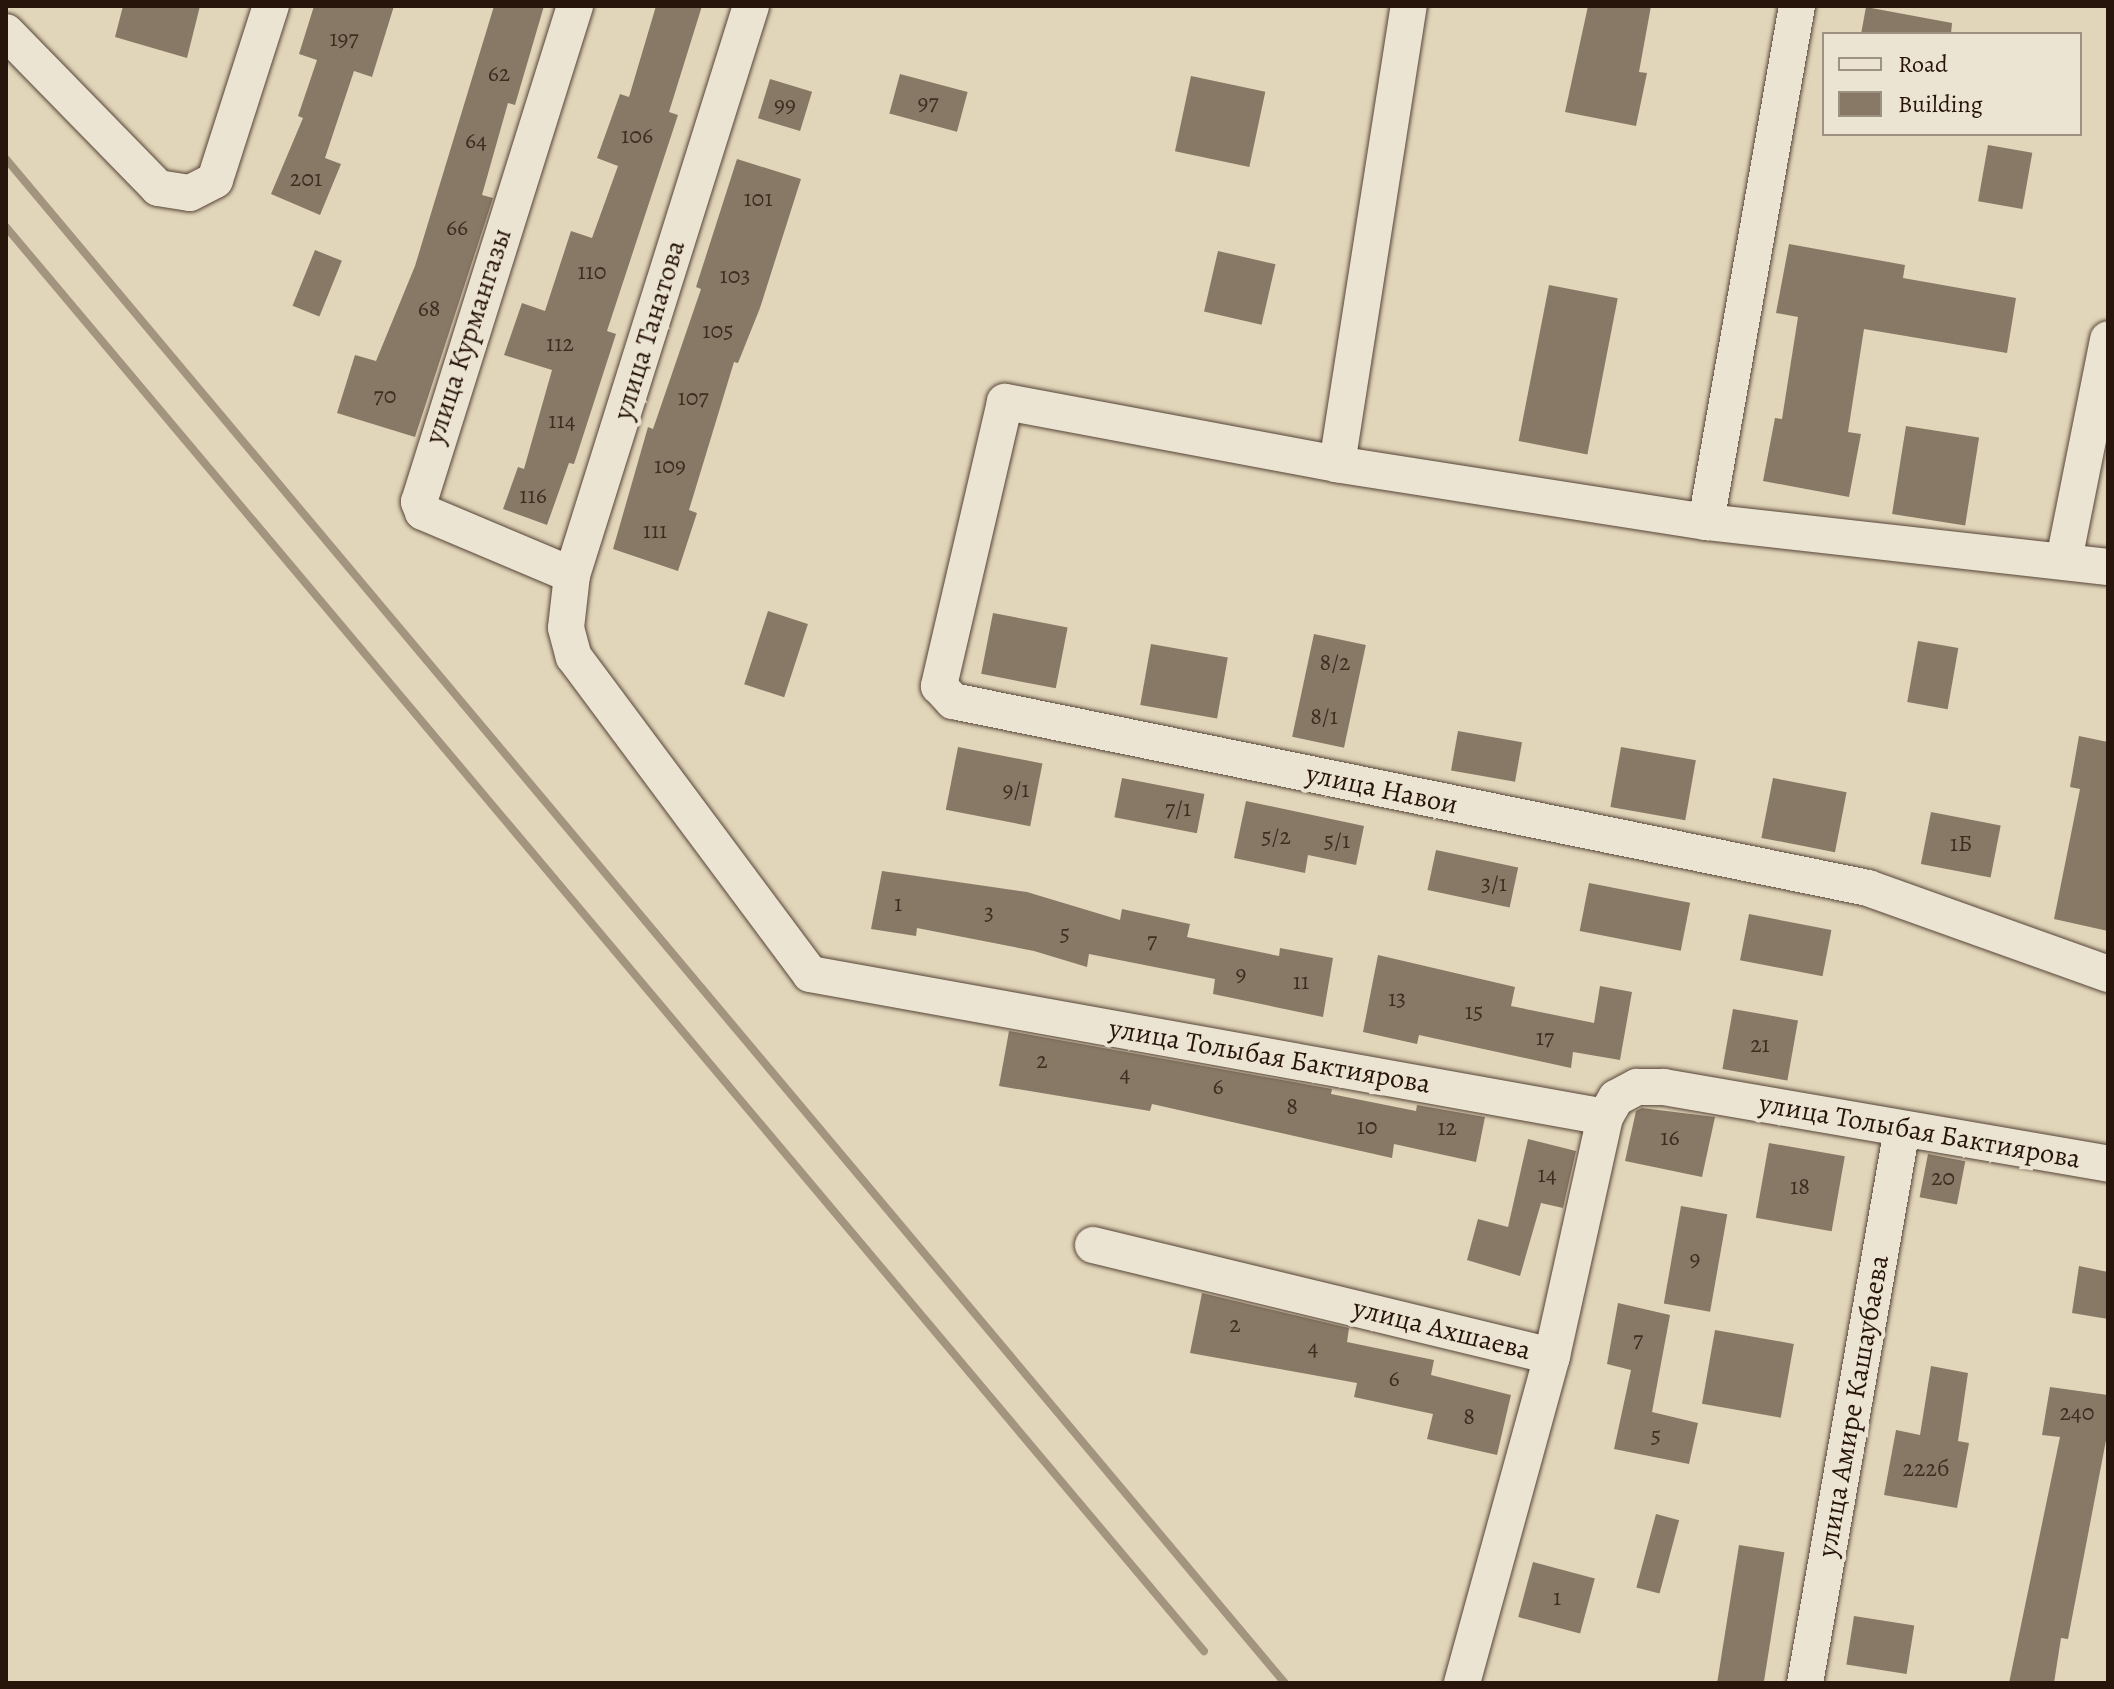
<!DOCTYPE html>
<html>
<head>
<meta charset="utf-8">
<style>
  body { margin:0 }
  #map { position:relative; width:2114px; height:1689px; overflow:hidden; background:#e2d6ba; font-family:Alegreya,serif }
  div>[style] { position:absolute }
  .stream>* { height:8px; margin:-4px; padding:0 4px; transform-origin:4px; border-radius:4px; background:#a2947e }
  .building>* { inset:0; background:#887966; transform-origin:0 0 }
  .roads { filter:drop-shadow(0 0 2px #564437) drop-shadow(0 0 2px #564437) }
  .minor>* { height:36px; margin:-18px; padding:0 18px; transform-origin:18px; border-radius:18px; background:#ece4d2 }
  span { translate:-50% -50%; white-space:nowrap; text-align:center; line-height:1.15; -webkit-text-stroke:8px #ece4d2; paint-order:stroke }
  .number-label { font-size:24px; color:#3f2d22 }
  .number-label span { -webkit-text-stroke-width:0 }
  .street-label { font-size:28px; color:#27140b }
  .frame { position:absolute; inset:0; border:8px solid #27140b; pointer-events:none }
  .legend { position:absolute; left:1822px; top:32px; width:260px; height:104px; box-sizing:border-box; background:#ece4d2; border:2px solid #9d9182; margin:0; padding:10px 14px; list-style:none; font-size:24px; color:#27140b }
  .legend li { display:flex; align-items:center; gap:16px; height:40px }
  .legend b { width:40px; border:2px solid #9d9182 }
</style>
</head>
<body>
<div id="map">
  <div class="stream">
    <i style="left:6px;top:159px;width:1990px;rotate:50deg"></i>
    <i style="left:6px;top:227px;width:1861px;rotate:49.93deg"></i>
  </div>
  <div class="building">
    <i style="clip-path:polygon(123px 6px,200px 6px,187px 58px,115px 37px)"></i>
    <i style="clip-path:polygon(314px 6px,394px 6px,372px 77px,354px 71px,325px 158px,341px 164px,320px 215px,271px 194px,303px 118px,298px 116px,317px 60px,299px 54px)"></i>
    <i style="clip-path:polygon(494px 6px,544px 6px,515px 105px,508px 103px,482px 195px,493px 198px,415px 437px,337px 413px,355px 355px,376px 361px,415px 266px)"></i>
    <i style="clip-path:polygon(656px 6px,702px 6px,669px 112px,678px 115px,607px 331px,616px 334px,574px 464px,569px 463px,547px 525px,503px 509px,518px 467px,524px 469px,552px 370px,504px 355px,522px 303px,545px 311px,571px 231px,592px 238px,618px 166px,597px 158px,620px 94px,629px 97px)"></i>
    <i style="clip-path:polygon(1588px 6px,1651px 6px,1639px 72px,1647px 73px,1636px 126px,1565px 112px)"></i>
    <i style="clip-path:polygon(1866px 7px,1952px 23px,1951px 34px,1861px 34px)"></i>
    <i style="left:900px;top:74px;width:70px;height:41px;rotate:15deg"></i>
    <i style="left:1191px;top:76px;width:76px;height:77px;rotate:12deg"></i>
    <i style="left:770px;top:79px;width:44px;height:41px;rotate:17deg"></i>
    <i style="left:1988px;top:145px;width:45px;height:57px;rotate:10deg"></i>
    <i style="clip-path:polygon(737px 159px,801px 179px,760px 308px,738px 363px,734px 362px,689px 510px,697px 513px,678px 571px,613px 549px,648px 427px,653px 429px,701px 289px,696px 287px)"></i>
    <i style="clip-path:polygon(1789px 244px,1905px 265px,1903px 278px,2016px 298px,2007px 353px,1864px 329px,1848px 432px,1861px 434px,1849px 497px,1763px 481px,1775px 418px,1782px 419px,1798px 317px,1776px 313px)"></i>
    <i style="left:315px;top:250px;width:29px;height:60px;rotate:22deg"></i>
    <i style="left:1218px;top:251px;width:59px;height:62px;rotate:13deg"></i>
    <i style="left:1549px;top:285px;width:70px;height:159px;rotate:11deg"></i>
    <i style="left:1906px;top:426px;width:74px;height:89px;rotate:9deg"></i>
    <i style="left:768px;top:611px;width:42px;height:77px;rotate:18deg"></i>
    <i style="left:993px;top:613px;width:76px;height:62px;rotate:11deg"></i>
    <i style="left:1314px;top:634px;width:53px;height:105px;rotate:12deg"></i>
    <i style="left:1918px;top:641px;width:41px;height:62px;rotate:10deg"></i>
    <i style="left:1151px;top:644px;width:78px;height:62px;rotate:10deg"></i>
    <i style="left:1458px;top:731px;width:65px;height:40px;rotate:10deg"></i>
    <i style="clip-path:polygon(2079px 736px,2108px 742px,2108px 931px,2054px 919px,2080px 789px,2070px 787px)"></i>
    <i style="left:958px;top:747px;width:86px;height:64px;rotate:11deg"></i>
    <i style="left:1621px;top:747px;width:76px;height:61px;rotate:10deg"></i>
    <i style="left:1122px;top:778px;width:84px;height:40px;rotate:11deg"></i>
    <i style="left:1773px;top:778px;width:75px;height:61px;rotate:11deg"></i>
    <i style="clip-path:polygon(1246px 801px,1364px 826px,1356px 865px,1308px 855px,1305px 873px,1234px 858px)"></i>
    <i style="left:1931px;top:812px;width:71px;height:53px;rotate:11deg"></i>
    <i style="left:1436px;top:850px;width:84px;height:41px;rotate:12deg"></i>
    <i style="clip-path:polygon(882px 871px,1027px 892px,1120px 920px,1122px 909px,1190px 924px,1187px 937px,1279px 956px,1280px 948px,1333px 958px,1323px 1017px,1213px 994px,1215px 979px,1089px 954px,1087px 967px,1034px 951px,917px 928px,916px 936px,871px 929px)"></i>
    <i style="left:1589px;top:883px;width:103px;height:49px;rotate:11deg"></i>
    <i style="left:1749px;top:914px;width:84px;height:47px;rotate:11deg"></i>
    <i style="clip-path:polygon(1378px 955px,1515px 987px,1511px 1006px,1594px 1023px,1600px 986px,1632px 992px,1620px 1060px,1573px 1052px,1571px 1068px,1419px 1035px,1417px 1044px,1363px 1032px)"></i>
    <i style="left:1733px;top:1009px;width:66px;height:61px;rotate:10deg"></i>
    <i style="clip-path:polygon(1009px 1031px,1332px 1089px,1331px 1094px,1416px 1111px,1417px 1105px,1485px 1117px,1476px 1162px,1394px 1144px,1392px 1158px,1152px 1104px,1150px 1111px,999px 1086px)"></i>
    <i style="clip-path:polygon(1642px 1108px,1715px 1117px,1702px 1177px,1625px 1161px,1636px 1111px)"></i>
    <i style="clip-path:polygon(1528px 1139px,1576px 1151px,1563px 1208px,1541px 1203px,1520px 1276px,1467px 1260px,1478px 1219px,1508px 1227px)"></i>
    <i style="left:1769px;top:1143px;width:77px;height:76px;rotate:10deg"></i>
    <i style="left:1928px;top:1154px;width:38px;height:44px;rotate:11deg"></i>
    <i style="left:1681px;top:1206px;width:47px;height:99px;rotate:10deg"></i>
    <i style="clip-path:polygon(2079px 1266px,2108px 1272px,2108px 1319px,2072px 1313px)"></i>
    <i style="clip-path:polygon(1202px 1293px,1349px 1328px,1347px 1342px,1434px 1360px,1431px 1375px,1511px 1395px,1497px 1455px,1427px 1439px,1433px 1414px,1354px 1397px,1357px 1383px,1190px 1353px)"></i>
    <i style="clip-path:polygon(1618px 1303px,1670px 1315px,1652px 1412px,1698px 1423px,1689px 1464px,1614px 1449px,1631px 1370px,1607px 1364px)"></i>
    <i style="left:1715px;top:1330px;width:80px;height:75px;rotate:10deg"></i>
    <i style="clip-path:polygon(1931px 1366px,1968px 1373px,1958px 1441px,1969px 1443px,1957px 1508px,1884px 1495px,1896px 1430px,1920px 1435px)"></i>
    <i style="clip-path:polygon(2050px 1387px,2108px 1395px,2108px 1430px,2068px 1639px,2061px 1638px,2054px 1683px,2009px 1683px,2060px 1437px,2042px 1435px)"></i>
    <i style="left:1656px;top:1514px;width:24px;height:76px;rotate:15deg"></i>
    <i style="left:1739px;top:1545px;width:46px;height:141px;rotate:9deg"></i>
    <i style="left:1533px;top:1562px;width:64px;height:57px;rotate:15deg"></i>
    <i style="left:1854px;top:1616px;width:61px;height:49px;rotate:9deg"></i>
  </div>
  <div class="roads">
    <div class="minor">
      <i style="left:751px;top:6px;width:596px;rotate:107.46deg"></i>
      <i style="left:572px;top:575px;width:53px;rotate:96.5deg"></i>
      <i style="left:566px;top:628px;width:30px;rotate:75deg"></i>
      <i style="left:574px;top:657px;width:395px;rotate:53.3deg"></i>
      <i style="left:810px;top:974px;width:808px;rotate:10.2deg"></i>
      <i style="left:1605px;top:1117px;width:22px;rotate:-60deg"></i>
      <i style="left:1616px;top:1098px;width:24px;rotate:-28deg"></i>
      <i style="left:1637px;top:1087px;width:27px"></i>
      <i style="left:1664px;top:1087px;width:451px;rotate:9.8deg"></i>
      <i style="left:6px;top:32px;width:218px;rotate:45.7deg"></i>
      <i style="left:158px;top:188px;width:32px;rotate:9deg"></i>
      <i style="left:190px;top:193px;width:28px;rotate:-27deg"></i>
      <i style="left:215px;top:180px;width:183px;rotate:-72.2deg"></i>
      <i style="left:1337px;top:464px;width:464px;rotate:-81.1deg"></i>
      <i style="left:1706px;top:522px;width:524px;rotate:-80deg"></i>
      <i style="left:2064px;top:560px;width:225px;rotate:-78.7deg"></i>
      <i style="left:2108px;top:567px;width:405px;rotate:-173.6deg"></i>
      <i style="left:1706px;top:522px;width:374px;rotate:-171.1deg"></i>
      <i style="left:1337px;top:464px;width:338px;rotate:-169.4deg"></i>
      <i style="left:1005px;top:402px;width:292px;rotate:103.1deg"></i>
      <i style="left:939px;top:686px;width:21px;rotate:47deg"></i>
      <i style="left:953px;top:701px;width:934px;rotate:11.55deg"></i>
      <i style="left:1868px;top:888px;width:255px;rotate:19.7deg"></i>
      <i style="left:572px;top:575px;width:162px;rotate:-157.1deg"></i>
      <i style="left:423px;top:512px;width:11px;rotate:-112deg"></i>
      <i style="left:419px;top:502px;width:520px;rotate:-72.54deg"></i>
      <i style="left:1093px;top:1245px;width:472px;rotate:13.6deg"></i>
      <i style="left:1552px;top:1356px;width:245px;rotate:-77.5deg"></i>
      <i style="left:1462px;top:1683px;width:339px;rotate:-74.6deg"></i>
      <i style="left:1805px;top:1683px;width:562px;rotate:-80.07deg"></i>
    </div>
  </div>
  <div class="number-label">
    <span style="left:344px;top:39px">197</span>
    <span style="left:499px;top:74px">62</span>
    <span style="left:928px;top:103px">97</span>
    <span style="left:785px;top:105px">99</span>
    <span style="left:637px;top:136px">106</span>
    <span style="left:476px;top:141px">64</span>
    <span style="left:306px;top:179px">201</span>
    <span style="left:758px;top:199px">101</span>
    <span style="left:457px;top:228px">66</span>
    <span style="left:592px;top:272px">110</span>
    <span style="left:735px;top:276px">103</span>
    <span style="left:429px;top:309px">68</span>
    <span style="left:718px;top:331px">105</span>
    <span style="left:560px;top:344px">112</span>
    <span style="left:385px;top:396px">70</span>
    <span style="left:693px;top:398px">107</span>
    <span style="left:562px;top:421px">114</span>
    <span style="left:670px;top:466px">109</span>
    <span style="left:533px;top:496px">116</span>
    <span style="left:655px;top:531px">111</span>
    <span style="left:1335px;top:663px">8/2</span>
    <span style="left:1324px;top:717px">8/1</span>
    <span style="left:1016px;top:790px">9/1</span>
    <span style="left:1178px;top:809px">7/1</span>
    <span style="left:1276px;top:837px">5/2</span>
    <span style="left:1337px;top:841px">5/1</span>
    <span style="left:1961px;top:844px">1Б</span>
    <span style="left:1494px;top:884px">3/1</span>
    <span style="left:898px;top:904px">1</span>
    <span style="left:989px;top:913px">3</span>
    <span style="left:1065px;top:934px">5</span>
    <span style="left:1152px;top:941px">7</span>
    <span style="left:1241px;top:974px">9</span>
    <span style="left:1301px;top:982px">11</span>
    <span style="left:1397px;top:999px">13</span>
    <span style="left:1474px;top:1012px">15</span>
    <span style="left:1545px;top:1038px">17</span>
    <span style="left:1760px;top:1045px">21</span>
    <span style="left:1042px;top:1061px">2</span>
    <span style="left:1125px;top:1074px">4</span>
    <span style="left:1218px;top:1087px">6</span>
    <span style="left:1292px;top:1107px">8</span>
    <span style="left:1367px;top:1127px">10</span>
    <span style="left:1447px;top:1128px">12</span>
    <span style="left:1670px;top:1138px">16</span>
    <span style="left:1547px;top:1175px">14</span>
    <span style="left:1943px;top:1178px">20</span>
    <span style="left:1800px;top:1187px">18</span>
    <span style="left:1695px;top:1259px">9</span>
    <span style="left:1235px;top:1325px">2</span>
    <span style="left:1638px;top:1340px">7</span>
    <span style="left:1313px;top:1348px">4</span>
    <span style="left:1394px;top:1379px">6</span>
    <span style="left:2077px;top:1413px">240</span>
    <span style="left:1469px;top:1417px">8</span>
    <span style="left:1656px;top:1436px">5</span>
    <span style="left:1926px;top:1469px">222б</span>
    <span style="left:1557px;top:1598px">1</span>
  </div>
  <div class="street-label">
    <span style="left:649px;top:330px;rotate:-73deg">улица Танатова</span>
    <span style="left:468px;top:336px;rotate:-72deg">улица Курмангазы</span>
    <span style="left:1382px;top:789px;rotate:12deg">улица Навои</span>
    <span style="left:1270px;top:1056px;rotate:10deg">улица Толыбая Бактиярова</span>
    <span style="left:1920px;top:1131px;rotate:10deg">улица Толыбая Бактиярова</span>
    <span style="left:1442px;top:1329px;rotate:14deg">улица Ахшаева</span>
    <span style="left:1853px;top:1406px;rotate:-80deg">улица Амире Кашаубаева</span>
  </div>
  <div class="frame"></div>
  <ul class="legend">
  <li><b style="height:10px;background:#ece4d2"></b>Road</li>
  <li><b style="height:22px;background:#887966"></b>Building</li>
  </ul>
</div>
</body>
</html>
